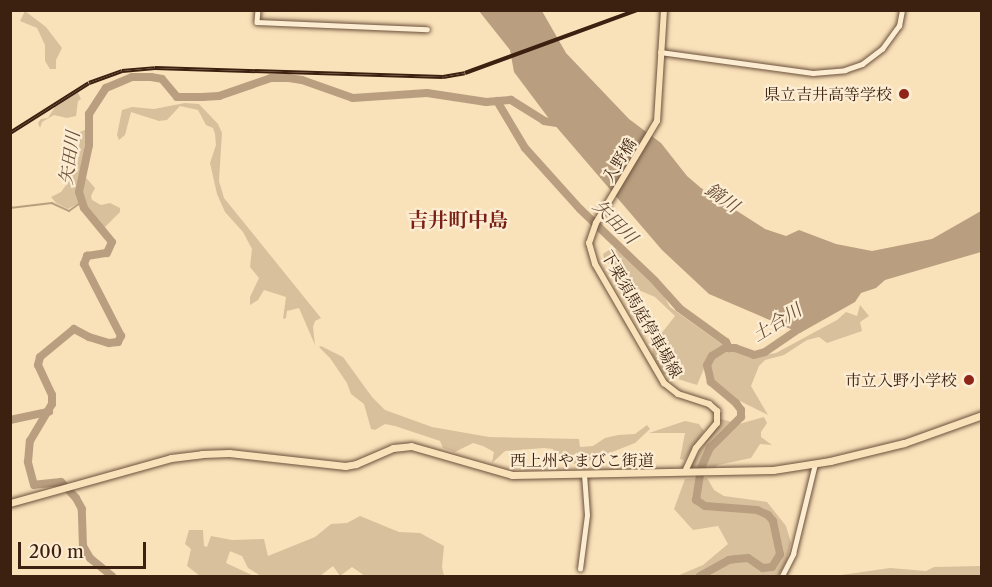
<!DOCTYPE html>
<html>
<head>
<meta charset="utf-8">
<style>
  body { margin:0 }
  #map { position:relative; width:992px; height:587px; overflow:hidden; background:#f9e1ba; font-family:"Libre Caslon Text","Noto Serif JP",serif }
  div>[style] { position:absolute }
  .green>* { inset:0; background:#d9c09d }
  .water>* { inset:0; background:#b99f80 }
  .stream>* { height:1.5px; margin:-0.75px; padding:0 0.75px; transform-origin:0.75px; border-radius:0.75px; background:#b99f80 }
  .river>* { height:8px; margin:-4px; padding:0 4px; transform-origin:4px; border-radius:4px; background:#b99f80 }
  .roads { filter:drop-shadow(0 0 2px #6b503a) drop-shadow(0 0 2px #6b503a) }
  .minor>* { height:4.5px; margin:-2.25px; padding:0 2.25px; transform-origin:2.25px; border-radius:2.25px; background:#fbecd2 }
  .major>* { height:6px; margin:-3px; padding:0 3px; transform-origin:3px; border-radius:3px; background:#f9e1ba }
  .highway>* { height:7px; margin:-3.5px; padding:0 3.5px; transform-origin:3.5px; border-radius:3.5px; background:#f9e1ba }
  .rail>* { height:4px; margin-top:-2px; transform-origin:0; background:repeating-linear-gradient(90deg,#fbecd2 0 4.5px,#3c2010 0 9px); box-sizing:border-box; border-block:2px solid #3c2010 }
  .dots>* { width:16px; height:16px; translate:-50% -50%; box-sizing:border-box; border:3px solid #fbecd2; border-radius:50% }
  span { translate:-50% -50%; white-space:nowrap; text-align:center; line-height:1.15; -webkit-text-stroke:4.5px #fbecd2; paint-order:stroke }
  .poi-label { font-size:16px; color:#3c2010 }
  .right { translate:-100% -50%; text-align:right }
  .street-label { font-size:16px; color:#3c2010 }
  .water-label { font-size:18px; color:#684c37; font-style:italic }
  .quarter-label { font-size:20px; color:#7a1f14; font-weight:700 }
  .frame { position:absolute; inset:0; border:12px solid #3c2010; pointer-events:none }
  .scale { position:absolute; left:18px; top:542px; width:128px; height:27px; box-sizing:border-box; border:3px solid #3c2010; border-top:0; padding-left:8px; font-size:18px; line-height:21px; white-space:nowrap; color:#3c2010; -webkit-text-stroke:4px #fbecd2; paint-order:stroke }
</style>
</head>
<body>
<div id="map">
  <div class="green">
    <i style="clip-path:polygon(25px 11px,46px 27px,62px 48px,56px 60px,56px 69px,50px 69px,45px 61px,45px 45px,37px 28px,20px 21px)"></i>
    <i style="clip-path:polygon(77px 91px,81px 99px,78px 101px,76px 116px,67px 118px,54px 115px,42px 122px,40px 128px,38px 123px,41px 119px,48px 118px,55px 107px)"></i>
    <i style="clip-path:polygon(185px 103px,199px 104px,218px 124px,222px 133px,219px 181px,224px 198px,321px 318px,315px 321px,313px 327px,315px 345px,299px 308px,287px 311px,286px 318px,283px 319px,286px 297px,264px 290px,258px 300px,250px 305px,250px 297px,259px 278px,250px 267px,252px 249px,243px 232px,225px 212px,217px 194px,210px 163px,216px 145px,215px 134px,213px 128px,206px 125px,198px 110px,180px 106px,167px 120px,159px 121px,131px 112px,125px 135px,119px 140px,117px 135px,122px 110px,132px 107px,154px 109px)"></i>
    <i style="clip-path:polygon(87px 129px,81px 172px,95px 188px,91px 196px,92px 200px,101px 205px,110px 203px,120px 208px,120px 212px,104px 228px,83px 201px,68px 209px,56px 203px,51px 197px,61px 192px,73px 176px,63px 173px,74px 171px,73px 165px,63px 163px,78px 163px,80px 132px)"></i>
    <i style="clip-path:polygon(609px 250px,619px 250px,651px 281px,657px 284px,670px 307px,723px 345px,709px 357px,697px 385px,662px 374px,652px 354px,654px 343px,675px 316px,655px 297px,634px 288px,628px 282px,621px 281px,622px 275px,604px 260px,603px 254px)"></i>
    <i style="clip-path:polygon(860px 305px,869px 316px,860px 322px,862px 331px,827px 343px,819px 337px,807px 340px,784px 355px,765px 360px,759px 366px,751px 386px,768px 415px,736px 399px,712px 380px,709px 367px,712px 360px,726px 350px,735px 350px,754px 357px,776px 353px,837px 320px,846px 312px,857px 316px)"></i>
    <i style="clip-path:polygon(321px 346px,343px 357px,372px 397px,385px 410px,432px 427px,489px 437px,579px 439px,580px 447px,593px 446px,605px 438px,618px 435px,635px 434px,647px 425px,650px 429px,635px 443px,579px 465px,569px 462px,567px 454px,554px 454px,553px 449px,544px 448px,505px 451px,492px 463px,494px 452px,483px 446px,473px 443px,455px 452px,443px 448px,440px 441px,395px 426px,385px 424px,375px 430px,371px 429px,364px 404px,351px 394px,347px 383px,330px 358px,319px 347px)"></i>
    <i style="clip-path:polygon(764px 417px,767px 423px,761px 432px,761px 437px,772px 445px,760px 444px,751px 458px,718px 465px,714px 469px,691px 470px,689px 468px,721px 419px,739px 424px)"></i>
    <i style="clip-path:polygon(685px 421px,699px 424px,704px 431px,684px 460px,680px 459px,685px 433px,649px 433px)"></i>
    <i style="clip-path:polygon(707px 478px,714px 490px,724px 496px,767px 502px,786px 526px,791px 543px,786px 562px,778px 576px,677px 576px,703px 565px,728px 544px,718px 526px,693px 530px,674px 509px,685px 479px)"></i>
    <i style="clip-path:polygon(360px 516px,399px 532px,420px 533px,444px 546px,442px 567px,444px 576px,365px 576px,352px 567px,340px 576px,333px 566px,320px 576px,261px 576px,248px 568px,242px 556px,227px 550px,230px 551px,226px 563px,254px 576px,200px 576px,187px 566px,191px 549px,185px 544px,189px 530px,203px 530px,204px 546px,207px 547px,211px 536px,232px 540px,264px 539px,268px 556px,315px 537px,331px 524px,347px 523px)"></i>
    <i style="clip-path:polygon(981px 566px,981px 576px,834px 576px,890px 568px,926px 571px,934px 567px)"></i>
  </div>
  <div class="water">
    <i style="clip-path:polygon(479px 11px,542px 11px,566px 53px,629px 119px,661px 143px,687px 176px,701px 188px,765px 229px,786px 236px,799px 230px,836px 244px,872px 251px,932px 239px,981px 211px,981px 252px,885px 280px,876px 288px,861px 293px,855px 302px,800px 333px,709px 294px,662px 250px,547px 116px,514px 72px,510px 50px)"></i>
  </div>
  <div class="stream">
    <i style="left:10px;top:208px;width:42px;rotate:-6.8deg"></i>
    <i style="left:52px;top:203px;width:19px;rotate:25deg"></i>
    <i style="left:69px;top:211px;width:16px;rotate:-35deg"></i>
  </div>
  <div class="river">
    <i style="left:497px;top:101px;width:55px;rotate:59.2deg"></i>
    <i style="left:525px;top:148px;width:82px;rotate:48deg"></i>
    <i style="left:580px;top:209px;width:104px;rotate:43.8deg"></i>
    <i style="left:655px;top:281px;width:36px;rotate:48deg"></i>
    <i style="left:679px;top:308px;width:58px;rotate:35.9deg"></i>
    <i style="left:726px;top:342px;width:7px;rotate:63deg"></i>
    <i style="left:10px;top:420px;width:40px;rotate:-12deg"></i>
    <i style="left:112px;top:576px;width:28px;rotate:-141deg"></i>
    <i style="left:90px;top:558px;width:14px;rotate:-120deg"></i>
    <i style="left:83px;top:546px;width:37px;rotate:-92deg"></i>
    <i style="left:82px;top:509px;width:13px;rotate:-119deg"></i>
    <i style="left:76px;top:498px;width:22px;rotate:-133deg"></i>
    <i style="left:61px;top:482px;width:27px;rotate:174deg"></i>
    <i style="left:34px;top:485px;width:24px;rotate:-105deg"></i>
    <i style="left:28px;top:462px;width:21px;rotate:-85deg"></i>
    <i style="left:30px;top:441px;width:43px;rotate:-59.3deg"></i>
    <i style="left:52px;top:404px;width:9px;rotate:-90deg"></i>
    <i style="left:52px;top:395px;width:33px;rotate:-115deg"></i>
    <i style="left:38px;top:365px;width:8px;rotate:-76deg"></i>
    <i style="left:40px;top:357px;width:44px;rotate:-39.5deg"></i>
    <i style="left:74px;top:329px;width:17px;rotate:28deg"></i>
    <i style="left:89px;top:337px;width:21px;rotate:17deg"></i>
    <i style="left:109px;top:343px;width:9px;rotate:-6deg"></i>
    <i style="left:118px;top:342px;width:7px;rotate:-63deg"></i>
    <i style="left:121px;top:336px;width:81px;rotate:-117.2deg"></i>
    <i style="left:84px;top:264px;width:9px;rotate:-69deg"></i>
    <i style="left:87px;top:256px;width:20px;rotate:-9deg"></i>
    <i style="left:107px;top:253px;width:12px;rotate:-66deg"></i>
    <i style="left:112px;top:242px;width:44px;rotate:-129.5deg"></i>
    <i style="left:84px;top:208px;width:17px;rotate:-107deg"></i>
    <i style="left:79px;top:192px;width:48px;rotate:-78deg"></i>
    <i style="left:89px;top:145px;width:31px;rotate:-90deg"></i>
    <i style="left:89px;top:114px;width:31px;rotate:-57deg"></i>
    <i style="left:106px;top:88px;width:28px;rotate:-23deg"></i>
    <i style="left:132px;top:77px;width:19px"></i>
    <i style="left:151px;top:77px;width:11px;rotate:10deg"></i>
    <i style="left:162px;top:79px;width:23px;rotate:50deg"></i>
    <i style="left:177px;top:97px;width:25px"></i>
    <i style="left:202px;top:97px;width:17px;rotate:-3deg"></i>
    <i style="left:219px;top:96px;width:55px;rotate:-19.1deg"></i>
    <i style="left:271px;top:78px;width:18px"></i>
    <i style="left:289px;top:78px;width:13px;rotate:9deg"></i>
    <i style="left:302px;top:80px;width:54px;rotate:19.4deg"></i>
    <i style="left:353px;top:98px;width:74px;rotate:-3.9deg"></i>
    <i style="left:427px;top:93px;width:60px;rotate:8.7deg"></i>
    <i style="left:486px;top:102px;width:25px;rotate:-5deg"></i>
    <i style="left:511px;top:100px;width:39px;rotate:32deg"></i>
    <i style="left:544px;top:121px;width:18px;rotate:9deg"></i>
    <i style="left:700px;top:576px;width:33px;rotate:-29deg"></i>
    <i style="left:729px;top:560px;width:7px;rotate:-8deg"></i>
    <i style="left:736px;top:559px;width:12px;rotate:-5deg"></i>
    <i style="left:748px;top:558px;width:18px;rotate:34deg"></i>
    <i style="left:763px;top:568px;width:9px;rotate:-6deg"></i>
    <i style="left:772px;top:567px;width:15px;rotate:-58deg"></i>
    <i style="left:780px;top:554px;width:34px;rotate:-102deg"></i>
    <i style="left:773px;top:521px;width:8px;rotate:-130deg"></i>
    <i style="left:768px;top:515px;width:12px;rotate:-156deg"></i>
    <i style="left:757px;top:510px;width:52px;rotate:-175.6deg"></i>
    <i style="left:705px;top:506px;width:11px;rotate:-146deg"></i>
    <i style="left:696px;top:500px;width:32px;rotate:-81deg"></i>
    <i style="left:701px;top:468px;width:22px;rotate:-66deg"></i>
    <i style="left:710px;top:448px;width:44px;rotate:-45deg"></i>
    <i style="left:741px;top:417px;width:7px;rotate:-90deg"></i>
    <i style="left:741px;top:410px;width:9px;rotate:-126deg"></i>
    <i style="left:736px;top:403px;width:33px;rotate:-140deg"></i>
    <i style="left:711px;top:382px;width:17px;rotate:-103deg"></i>
    <i style="left:707px;top:365px;width:10px;rotate:-61deg"></i>
    <i style="left:712px;top:356px;width:15px;rotate:-32deg"></i>
    <i style="left:725px;top:348px;width:10px"></i>
    <i style="left:735px;top:348px;width:20px;rotate:20deg"></i>
    <i style="left:754px;top:355px;width:11px;rotate:-15deg"></i>
    <i style="left:765px;top:352px;width:46px;rotate:-34.4deg"></i>
  </div>
  <div class="roads">
    <div class="minor">
      <i style="left:258px;top:10px;width:12px;rotate:95deg"></i>
      <i style="left:257px;top:22px;width:170px;rotate:2.4deg"></i>
      <i style="left:660px;top:52px;width:154px;rotate:7.8deg"></i>
      <i style="left:813px;top:73px;width:32px;rotate:-5deg"></i>
      <i style="left:845px;top:70px;width:18px;rotate:-19deg"></i>
      <i style="left:862px;top:64px;width:25px;rotate:-37deg"></i>
      <i style="left:882px;top:49px;width:29px;rotate:-54deg"></i>
      <i style="left:899px;top:26px;width:16px;rotate:-79deg"></i>
      <i style="left:580px;top:569px;width:54px;rotate:-82.6deg"></i>
      <i style="left:587px;top:515px;width:41px;rotate:-94.2deg"></i>
      <i style="left:782px;top:576px;width:25px;rotate:-63deg"></i>
      <i style="left:793px;top:554px;width:93px;rotate:-76.3deg"></i>
    </div>
    <div class="major">
      <i style="left:664px;top:10px;width:111px;rotate:93.6deg"></i>
      <i style="left:657px;top:121px;width:119px;rotate:120.9deg"></i>
      <i style="left:596px;top:223px;width:21px;rotate:109deg"></i>
      <i style="left:589px;top:243px;width:22px;rotate:74deg"></i>
      <i style="left:595px;top:264px;width:138px;rotate:59.9deg"></i>
      <i style="left:664px;top:383px;width:18px;rotate:38deg"></i>
      <i style="left:678px;top:394px;width:33px;rotate:18deg"></i>
      <i style="left:709px;top:404px;width:11px;rotate:41deg"></i>
      <i style="left:717px;top:411px;width:12px;rotate:90deg"></i>
      <i style="left:717px;top:423px;width:33px;rotate:130deg"></i>
      <i style="left:696px;top:448px;width:26px;rotate:115deg"></i>
    </div>
    <div class="highway">
      <i style="left:10px;top:503px;width:167px;rotate:-15.6deg"></i>
      <i style="left:171px;top:458px;width:31px;rotate:-7deg"></i>
      <i style="left:202px;top:454px;width:27px;rotate:-2deg"></i>
      <i style="left:229px;top:453px;width:117px;rotate:6.4deg"></i>
      <i style="left:345px;top:466px;width:11px;rotate:-10deg"></i>
      <i style="left:356px;top:464px;width:40px;rotate:-23.4deg"></i>
      <i style="left:393px;top:448px;width:18px;rotate:-6deg"></i>
      <i style="left:411px;top:446px;width:105px;rotate:16deg"></i>
      <i style="left:512px;top:475px;width:261px;rotate:-1.1deg"></i>
      <i style="left:773px;top:470px;width:58px;rotate:-9deg"></i>
      <i style="left:830px;top:461px;width:76px;rotate:-13.7deg"></i>
      <i style="left:904px;top:443px;width:83px;rotate:-19.7deg"></i>
    </div>
  </div>
  <div class="rail">
    <i style="left:10px;top:133px;width:93px;rotate:-32.3deg"></i>
    <i style="left:89px;top:83px;width:35px;rotate:-20deg"></i>
    <i style="left:122px;top:71px;width:33px;rotate:-5deg"></i>
    <i style="left:155px;top:68px;width:288px;rotate:1.8deg"></i>
    <i style="left:443px;top:77px;width:22px;rotate:-10deg"></i>
    <i style="left:465px;top:73px;width:183px;rotate:-20.1deg"></i>
  </div>
  <div class="dots">
    <i style="left:904px;top:94px;background:#8f2418"></i>
    <i style="left:969px;top:380px;background:#8f2418"></i>
  </div>
  <div class="poi-label">
    <span class="right" style="left:892px;top:94px">県立吉井高等学校</span>
    <span class="right" style="left:957px;top:380px">市立入野小学校</span>
  </div>
  <div class="street-label">
    <span style="left:619px;top:160px;rotate:-58deg">入野橋</span>
    <span style="left:642px;top:314px;rotate:60deg">下栗須馬庭停車場線</span>
    <span style="left:582px;top:460px">西上州やまびこ街道</span>
  </div>
  <div class="water-label">
    <span style="left:70px;top:158px;rotate:-82deg">矢田川</span>
    <span style="left:722px;top:198px;rotate:35deg">鏑川</span>
    <span style="left:615px;top:222px;rotate:45deg">矢田川</span>
    <span style="left:777px;top:323px;rotate:-32deg">土合川</span>
  </div>
  <div class="quarter-label">
    <span style="left:458px;top:220px">吉井町中島</span>
  </div>
  <div class="frame"></div>
  <div class="scale">200 m</div>
</div>
</body>
</html>
